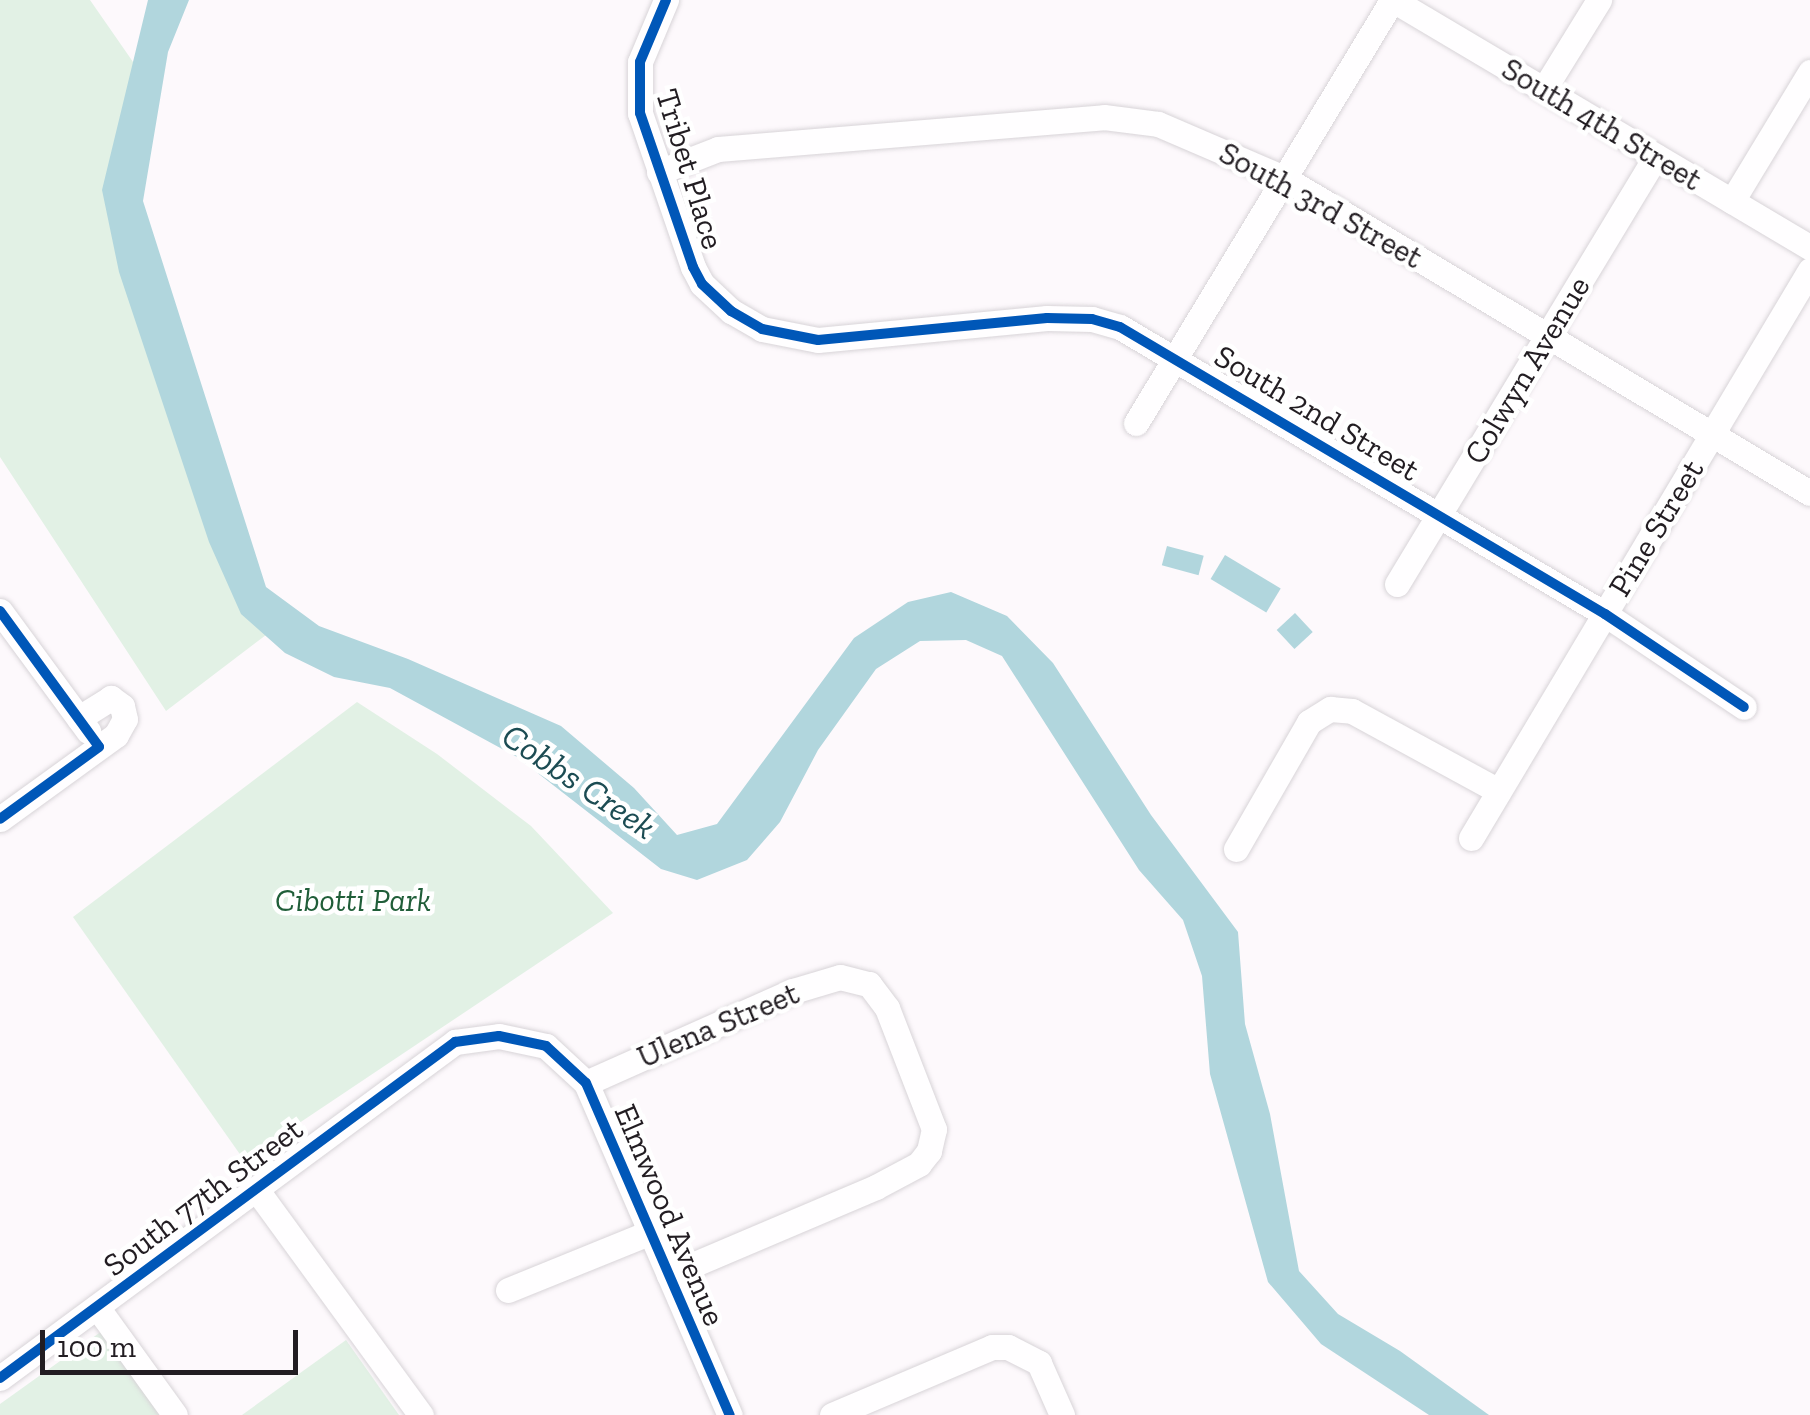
<!DOCTYPE html>
<html>
<head>
<meta charset="utf-8">
<style>
  body { margin:0 }
  #map { position:relative; width:1810px; height:1415px; overflow:hidden; background:#fdf9fc; font-family:"Zilla Slab",serif }
  div>[style] { position:absolute }
  .green>* { inset:0; background:#e2f1e5 }
  .water>* { inset:0; background:#b1d6dd; transform-origin:0 0 }
  .roads { filter:drop-shadow(0 0 2px #d8d4d8) drop-shadow(0 0 2px #d8d4d8) }
  .minor>* { height:25px; margin:-12.5px; padding:0 12.5px; transform-origin:12.5px; border-radius:12.5px; background:#fffeff }
  .cycleway>* { height:10px; margin:-5px; padding:0 5px; transform-origin:5px; border-radius:5px; background:#0057b8 }
  span { translate:-50% -50%; white-space:nowrap; text-align:center; line-height:1.15; -webkit-text-stroke:9px #fff; paint-order:stroke }
  .street-label { font-size:32px; color:#221d22 }
  .park-label { font-size:32px; color:#205e39; font-style:italic }
  .water-label { font-size:35px; color:#1c4c53; font-style:italic }
  .scale { position:absolute; left:40px; top:1330px; width:258px; height:45px; box-sizing:border-box; border:5px solid #221d22; border-top:0; padding-left:12px; font-size:30px; line-height:35px; white-space:nowrap; color:#221d22; -webkit-text-stroke:8px #fff; paint-order:stroke }
</style>
</head>
<body>
<div id="map">
  <div class="green">
    <i style="clip-path:polygon(0 0,90px 0,140px 72px,110px 217px,266px 635px,166px 711px,0 457px)"></i>
    <i style="clip-path:polygon(357px 702px,437px 754px,531px 826px,613px 913px,244px 1160px,73px 917px)"></i>
    <i style="clip-path:polygon(102px 1331px,162px 1415px,0 1415px,0 1404px)"></i>
    <i style="clip-path:polygon(346px 1340px,399px 1415px,242px 1415px)"></i>
  </div>
  <div class="water">
    <i style="clip-path:polygon(148px 0,189px 0,168px 52px,143px 201px,266px 587px,319px 626px,408px 659px,561px 726px,634px 788px,677px 835px,717px 824px,854px 638px,908px 602px,951px 592px,1007px 616px,1053px 663px,1151px 815px,1238px 932px,1245px 1024px,1270px 1114px,1299px 1271px,1338px 1314px,1400px 1351px,1489px 1415px,1429px 1415px,1321px 1344px,1268px 1282px,1210px 1074px,1202px 976px,1183px 920px,1139px 870px,1002px 656px,966px 640px,920px 641px,876px 669px,818px 750px,780px 822px,747px 860px,697px 880px,661px 869px,517px 757px,390px 688px,334px 677px,285px 653px,241px 614px,209px 542px,119px 272px,102px 190px)"></i>
    <i style="left:1167px;top:546px;width:38px;height:20px;rotate:15deg"></i>
    <i style="left:1225px;top:555px;width:65px;height:28px;rotate:31deg"></i>
    <i style="left:1295px;top:613px;width:26px;height:25px;rotate:47deg"></i>
  </div>
  <div class="roads">
    <div class="minor">
      <i style="left:666px;top:0;width:67px;rotate:112.8deg"></i>
      <i style="left:640px;top:62px;width:51px;rotate:90deg"></i>
      <i style="left:640px;top:113px;width:163px;rotate:71deg"></i>
      <i style="left:693px;top:267px;width:19px;rotate:62deg"></i>
      <i style="left:702px;top:284px;width:40px;rotate:43deg"></i>
      <i style="left:731px;top:311px;width:36px;rotate:30deg"></i>
      <i style="left:762px;top:329px;width:57px;rotate:11.1deg"></i>
      <i style="left:818px;top:340px;width:230px;rotate:-5.5deg"></i>
      <i style="left:1047px;top:318px;width:45px;rotate:1.3deg"></i>
      <i style="left:1092px;top:319px;width:29px;rotate:16deg"></i>
      <i style="left:1120px;top:327px;width:564px;rotate:30.62deg"></i>
      <i style="left:1605px;top:614px;width:167px;rotate:33.8deg"></i>
      <i style="left:1393px;top:0;width:485px;rotate:30.7deg"></i>
      <i style="left:1544px;top:89px;width:105px;rotate:-58.3deg"></i>
      <i style="left:659px;top:172px;width:63px;rotate:-21.3deg"></i>
      <i style="left:718px;top:149px;width:387px;rotate:-4.7deg"></i>
      <i style="left:1104px;top:117px;width:54px;rotate:7.4deg"></i>
      <i style="left:1158px;top:124px;width:137px;rotate:23.2deg"></i>
      <i style="left:1284px;top:178px;width:613px;rotate:30.92deg"></i>
      <i style="left:1732px;top:201px;width:151px;rotate:-58.8deg"></i>
      <i style="left:1136px;top:423px;width:494px;rotate:-58.8deg"></i>
      <i style="left:1397px;top:584px;width:500px;rotate:-58.82deg"></i>
      <i style="left:0;top:611px;width:149px;rotate:53.7deg"></i>
      <i style="left:0;top:819px;width:143px;rotate:-35.9deg"></i>
      <i style="left:116px;top:735px;width:18px;rotate:-61deg"></i>
      <i style="left:125px;top:719px;width:13px;rotate:-103deg"></i>
      <i style="left:122px;top:706px;width:14px;rotate:-144deg"></i>
      <i style="left:111px;top:698px;width:38px;rotate:148deg"></i>
      <i style="left:1471px;top:838px;width:661px;rotate:-59.17deg"></i>
      <i style="left:1236px;top:849px;width:146px;rotate:-60.1deg"></i>
      <i style="left:1309px;top:722px;width:25px;rotate:-32deg"></i>
      <i style="left:1330px;top:709px;width:22px;rotate:5deg"></i>
      <i style="left:1352px;top:711px;width:167px;rotate:28.6deg"></i>
      <i style="left:586px;top:1083px;width:227px;rotate:-24deg"></i>
      <i style="left:793px;top:991px;width:49px;rotate:-16.6deg"></i>
      <i style="left:840px;top:977px;width:30px;rotate:14deg"></i>
      <i style="left:869px;top:984px;width:30px;rotate:53deg"></i>
      <i style="left:887px;top:1008px;width:130px;rotate:68.8deg"></i>
      <i style="left:934px;top:1129px;width:23px;rotate:103deg"></i>
      <i style="left:929px;top:1151px;width:16px;rotate:128deg"></i>
      <i style="left:919px;top:1164px;width:49px;rotate:151.9deg"></i>
      <i style="left:876px;top:1187px;width:225px;rotate:157deg"></i>
      <i style="left:256px;top:1189px;width:280px;rotate:53.9deg"></i>
      <i style="left:508px;top:1290px;width:154px;rotate:-22.1deg"></i>
      <i style="left:97px;top:1307px;width:133px;rotate:54.2deg"></i>
      <i style="left:0;top:1378px;width:566px;rotate:-36.44deg"></i>
      <i style="left:455px;top:1042px;width:44px;rotate:-7.8deg"></i>
      <i style="left:499px;top:1036px;width:48px;rotate:12deg"></i>
      <i style="left:546px;top:1046px;width:54px;rotate:42.8deg"></i>
      <i style="left:586px;top:1083px;width:362px;rotate:66.6deg"></i>
      <i style="left:832px;top:1415px;width:174px;rotate:-23deg"></i>
      <i style="left:992px;top:1347px;width:16px"></i>
      <i style="left:1008px;top:1347px;width:35px;rotate:27deg"></i>
      <i style="left:1039px;top:1363px;width:57px;rotate:66.1deg"></i>
    </div>
  </div>
  <div class="cycleway">
    <i style="left:666px;top:0;width:67px;rotate:112.8deg"></i>
    <i style="left:640px;top:62px;width:51px;rotate:90deg"></i>
    <i style="left:640px;top:113px;width:163px;rotate:71deg"></i>
    <i style="left:693px;top:267px;width:19px;rotate:62deg"></i>
    <i style="left:702px;top:284px;width:40px;rotate:43deg"></i>
    <i style="left:731px;top:311px;width:36px;rotate:30deg"></i>
    <i style="left:762px;top:329px;width:57px;rotate:11.1deg"></i>
    <i style="left:818px;top:340px;width:230px;rotate:-5.5deg"></i>
    <i style="left:1047px;top:318px;width:45px;rotate:1.3deg"></i>
    <i style="left:1092px;top:319px;width:29px;rotate:16deg"></i>
    <i style="left:1120px;top:327px;width:564px;rotate:30.62deg"></i>
    <i style="left:1605px;top:614px;width:167px;rotate:33.8deg"></i>
    <i style="left:0;top:611px;width:168px;rotate:53.9deg"></i>
    <i style="left:99px;top:747px;width:122px;rotate:144deg"></i>
    <i style="left:0;top:1378px;width:566px;rotate:-36.44deg"></i>
    <i style="left:455px;top:1042px;width:44px;rotate:-7.8deg"></i>
    <i style="left:499px;top:1036px;width:48px;rotate:12deg"></i>
    <i style="left:546px;top:1046px;width:54px;rotate:42.8deg"></i>
    <i style="left:586px;top:1083px;width:362px;rotate:66.6deg"></i>
  </div>
  <div class="street-label">
    <span style="left:1602px;top:124px;rotate:31deg">South 4th Street</span>
    <span style="left:690px;top:169px;rotate:73deg">Tribet Place</span>
    <span style="left:1321px;top:205px;rotate:29deg">South 3rd Street</span>
    <span style="left:1527px;top:370px;rotate:-59deg">Colwyn Avenue</span>
    <span style="left:1317px;top:413px;rotate:31deg">South 2nd Street</span>
    <span style="left:1656px;top:528px;rotate:-59deg">Pine Street</span>
    <span style="left:718px;top:1025px;rotate:-23deg">Ulena Street</span>
    <span style="left:203px;top:1197px;rotate:-37deg">South 77th Street</span>
    <span style="left:670px;top:1215px;rotate:67deg">Elmwood Avenue</span>
  </div>
  <div class="park-label">
    <span style="left:353px;top:900px">Cibotti Park</span>
  </div>
  <div class="water-label">
    <span style="left:579px;top:781px;rotate:34deg">Cobbs Creek</span>
  </div>
  <div class="scale">100 m</div>
</div>
</body>
</html>
